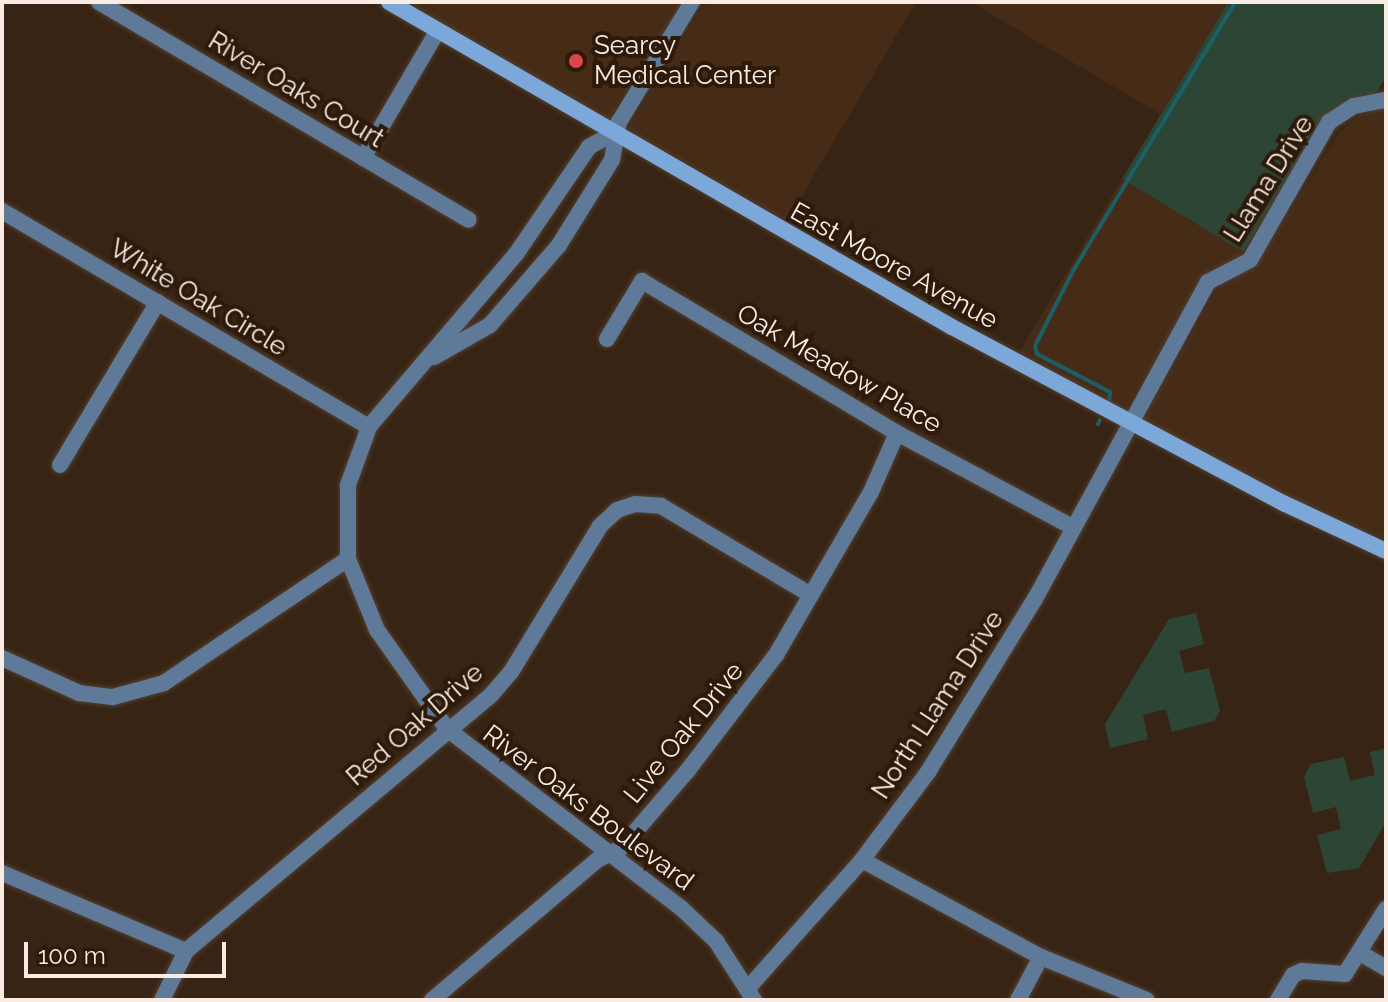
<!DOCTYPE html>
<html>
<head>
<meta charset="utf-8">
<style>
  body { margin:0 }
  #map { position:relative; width:1388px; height:1002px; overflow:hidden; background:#382414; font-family:Raleway,sans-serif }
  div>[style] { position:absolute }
  .built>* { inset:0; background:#462c17 }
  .green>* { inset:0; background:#2d4534 }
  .stream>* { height:4px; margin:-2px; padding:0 2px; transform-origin:2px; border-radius:2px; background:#1b6067 }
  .roads { filter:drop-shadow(0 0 2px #534031) drop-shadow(0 0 2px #534031) }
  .street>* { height:16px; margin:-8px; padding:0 8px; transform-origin:8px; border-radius:8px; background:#5e7a98 }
  .secondary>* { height:16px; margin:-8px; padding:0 8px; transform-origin:8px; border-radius:8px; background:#7ba8d9 }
  .dots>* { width:22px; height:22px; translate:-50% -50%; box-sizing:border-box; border:4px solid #2d1a0a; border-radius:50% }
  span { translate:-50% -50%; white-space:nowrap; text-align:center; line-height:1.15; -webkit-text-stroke:8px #2d1a0a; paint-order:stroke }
  .poi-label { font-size:26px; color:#faece2 }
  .left { translate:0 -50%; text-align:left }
  .street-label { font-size:26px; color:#faece2 }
  .frame { position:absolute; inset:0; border:4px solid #faece2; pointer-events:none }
  .scale { position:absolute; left:24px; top:942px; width:202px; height:36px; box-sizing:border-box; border:4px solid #faece2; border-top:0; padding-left:10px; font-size:24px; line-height:28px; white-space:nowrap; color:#faece2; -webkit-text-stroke:6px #2d1a0a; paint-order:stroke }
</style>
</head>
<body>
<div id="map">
  <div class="built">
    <i style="clip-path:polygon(408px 2px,681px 2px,608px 120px)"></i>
    <i style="clip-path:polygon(706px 2px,916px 2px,787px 221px,628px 129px)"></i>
    <i style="clip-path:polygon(971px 2px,1228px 2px,1160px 114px)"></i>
    <i style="clip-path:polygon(1381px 109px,1386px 110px,1386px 540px,1291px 498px,1144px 419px,1217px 289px,1256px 266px,1339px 133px,1359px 116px)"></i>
    <i style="clip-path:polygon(1122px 179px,1243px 252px,1202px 278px,1124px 412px,1017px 356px)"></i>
  </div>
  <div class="green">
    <i style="clip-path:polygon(1228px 2px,1386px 2px,1386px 77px,1376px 93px,1352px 98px,1326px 118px,1243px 252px,1122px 179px)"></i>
    <i style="clip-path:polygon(1196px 613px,1204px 644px,1179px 651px,1185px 673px,1209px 668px,1220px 711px,1214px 721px,1172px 732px,1166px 709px,1143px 715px,1148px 739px,1110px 748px,1105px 724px,1169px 619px)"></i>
    <i style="clip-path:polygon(1386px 748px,1386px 822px,1359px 868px,1327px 873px,1317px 835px,1341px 829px,1336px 807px,1313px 813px,1304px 777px,1311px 764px,1344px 757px,1350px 781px,1375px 775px,1370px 752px)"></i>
  </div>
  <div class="stream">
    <i style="left:1109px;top:402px;width:10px;rotate:-84deg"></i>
    <i style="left:1110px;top:392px;width:82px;rotate:-152.5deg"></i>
    <i style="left:1037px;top:354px;width:8px;rotate:-104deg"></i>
    <i style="left:1035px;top:346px;width:84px;rotate:-63.1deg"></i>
    <i style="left:1073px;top:271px;width:314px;rotate:-58.9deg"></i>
    <i style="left:1098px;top:424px;width:4px;rotate:-63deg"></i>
  </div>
  <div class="roads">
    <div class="street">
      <i style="left:99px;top:2px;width:429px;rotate:30.5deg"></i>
      <i style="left:614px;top:133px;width:29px;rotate:151deg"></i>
      <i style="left:589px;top:147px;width:130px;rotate:124.3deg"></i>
      <i style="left:516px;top:254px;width:227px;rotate:130.4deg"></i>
      <i style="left:369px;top:427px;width:62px;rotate:109.9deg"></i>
      <i style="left:348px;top:485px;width:74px;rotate:90deg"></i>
      <i style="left:348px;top:559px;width:77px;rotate:67.8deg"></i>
      <i style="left:377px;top:630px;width:121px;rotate:54.7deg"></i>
      <i style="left:447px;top:729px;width:295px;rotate:37.4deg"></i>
      <i style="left:681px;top:908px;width:48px;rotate:43.3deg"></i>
      <i style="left:716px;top:941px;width:70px;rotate:57.2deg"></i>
      <i style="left:363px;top:158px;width:148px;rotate:-59.6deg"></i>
      <i style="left:2px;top:211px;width:426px;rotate:30.5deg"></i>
      <i style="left:607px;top:339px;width:68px;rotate:-58.9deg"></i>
      <i style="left:642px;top:281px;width:297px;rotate:30.8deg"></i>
      <i style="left:897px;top:433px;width:199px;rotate:28.2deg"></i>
      <i style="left:434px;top:357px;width:64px;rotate:-29.7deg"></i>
      <i style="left:490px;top:325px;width:106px;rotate:-49.2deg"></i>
      <i style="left:559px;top:245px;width:100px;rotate:-58.1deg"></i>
      <i style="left:612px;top:160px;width:39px;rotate:-80deg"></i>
      <i style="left:619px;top:122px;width:140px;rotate:-58.7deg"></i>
      <i style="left:60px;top:465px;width:190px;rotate:-59deg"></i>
      <i style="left:2px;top:658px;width:85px;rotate:24.4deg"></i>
      <i style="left:79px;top:693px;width:34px;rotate:7deg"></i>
      <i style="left:113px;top:697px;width:53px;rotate:-15.4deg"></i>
      <i style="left:164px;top:683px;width:222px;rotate:-34deg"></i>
      <i style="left:862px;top:860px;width:204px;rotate:28.5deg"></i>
      <i style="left:1041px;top:957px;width:114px;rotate:22.1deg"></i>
      <i style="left:2px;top:873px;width:200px;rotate:23deg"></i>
      <i style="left:1360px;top:953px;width:30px;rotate:30deg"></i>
      <i style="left:749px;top:987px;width:170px;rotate:-48.3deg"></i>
      <i style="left:862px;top:860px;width:110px;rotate:-53.1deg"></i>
      <i style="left:928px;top:772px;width:203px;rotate:-58.3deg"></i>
      <i style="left:1035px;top:599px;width:361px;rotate:-61.4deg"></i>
      <i style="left:1208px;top:282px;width:47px;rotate:-27.6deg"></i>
      <i style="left:1250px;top:260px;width:159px;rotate:-60.2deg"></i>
      <i style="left:1329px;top:122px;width:30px;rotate:-33deg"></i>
      <i style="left:1354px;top:106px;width:33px;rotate:-11deg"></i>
      <i style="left:162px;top:1000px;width:55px;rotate:-63.9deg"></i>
      <i style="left:186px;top:951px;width:398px;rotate:-40deg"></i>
      <i style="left:491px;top:695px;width:30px;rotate:-49deg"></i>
      <i style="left:511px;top:672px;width:171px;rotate:-58.6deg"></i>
      <i style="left:600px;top:526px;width:23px;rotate:-43deg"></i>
      <i style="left:617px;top:510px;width:19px;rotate:-18deg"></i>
      <i style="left:635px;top:504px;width:26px;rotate:4deg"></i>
      <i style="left:661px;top:506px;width:174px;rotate:30.7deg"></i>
      <i style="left:432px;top:1000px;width:216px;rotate:-40.3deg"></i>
      <i style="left:597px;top:860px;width:28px;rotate:-27deg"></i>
      <i style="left:622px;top:847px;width:101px;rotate:-49.4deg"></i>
      <i style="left:688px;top:770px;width:145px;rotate:-52.6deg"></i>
      <i style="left:776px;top:655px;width:189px;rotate:-59.8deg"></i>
      <i style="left:871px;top:492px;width:64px;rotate:-66.2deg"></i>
      <i style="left:1018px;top:1000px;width:49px;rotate:-61.9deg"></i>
      <i style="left:1278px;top:1000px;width:29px;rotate:-59deg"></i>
      <i style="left:1293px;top:975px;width:10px;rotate:-24deg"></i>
      <i style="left:1302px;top:971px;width:43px;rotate:4deg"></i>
      <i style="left:1345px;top:974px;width:77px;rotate:-57.8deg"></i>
    </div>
    <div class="secondary">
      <i style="left:389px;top:2px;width:650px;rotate:30deg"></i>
      <i style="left:952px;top:327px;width:377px;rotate:28deg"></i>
      <i style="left:1285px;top:504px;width:111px;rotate:25deg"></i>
    </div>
  </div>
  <div class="dots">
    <i style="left:576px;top:61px;background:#e0444e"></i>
  </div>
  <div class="poi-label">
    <span class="left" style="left:594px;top:61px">Searcy<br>Medical Center</span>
  </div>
  <div class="street-label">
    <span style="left:296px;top:90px;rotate:31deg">River Oaks Court</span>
    <span style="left:1269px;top:179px;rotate:-58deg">Llama Drive</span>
    <span style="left:894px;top:266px;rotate:29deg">East Moore Avenue</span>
    <span style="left:198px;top:298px;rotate:31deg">White Oak Circle</span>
    <span style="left:839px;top:369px;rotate:30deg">Oak Meadow Place</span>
    <span style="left:938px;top:705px;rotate:-57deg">North Llama Drive</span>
    <span style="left:415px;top:725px;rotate:-41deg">Red Oak Drive</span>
    <span style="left:684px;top:733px;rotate:-51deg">Live Oak Drive</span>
    <span style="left:588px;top:808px;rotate:37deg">River Oaks Boulevard</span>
  </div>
  <div class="frame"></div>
  <div class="scale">100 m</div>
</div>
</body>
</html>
